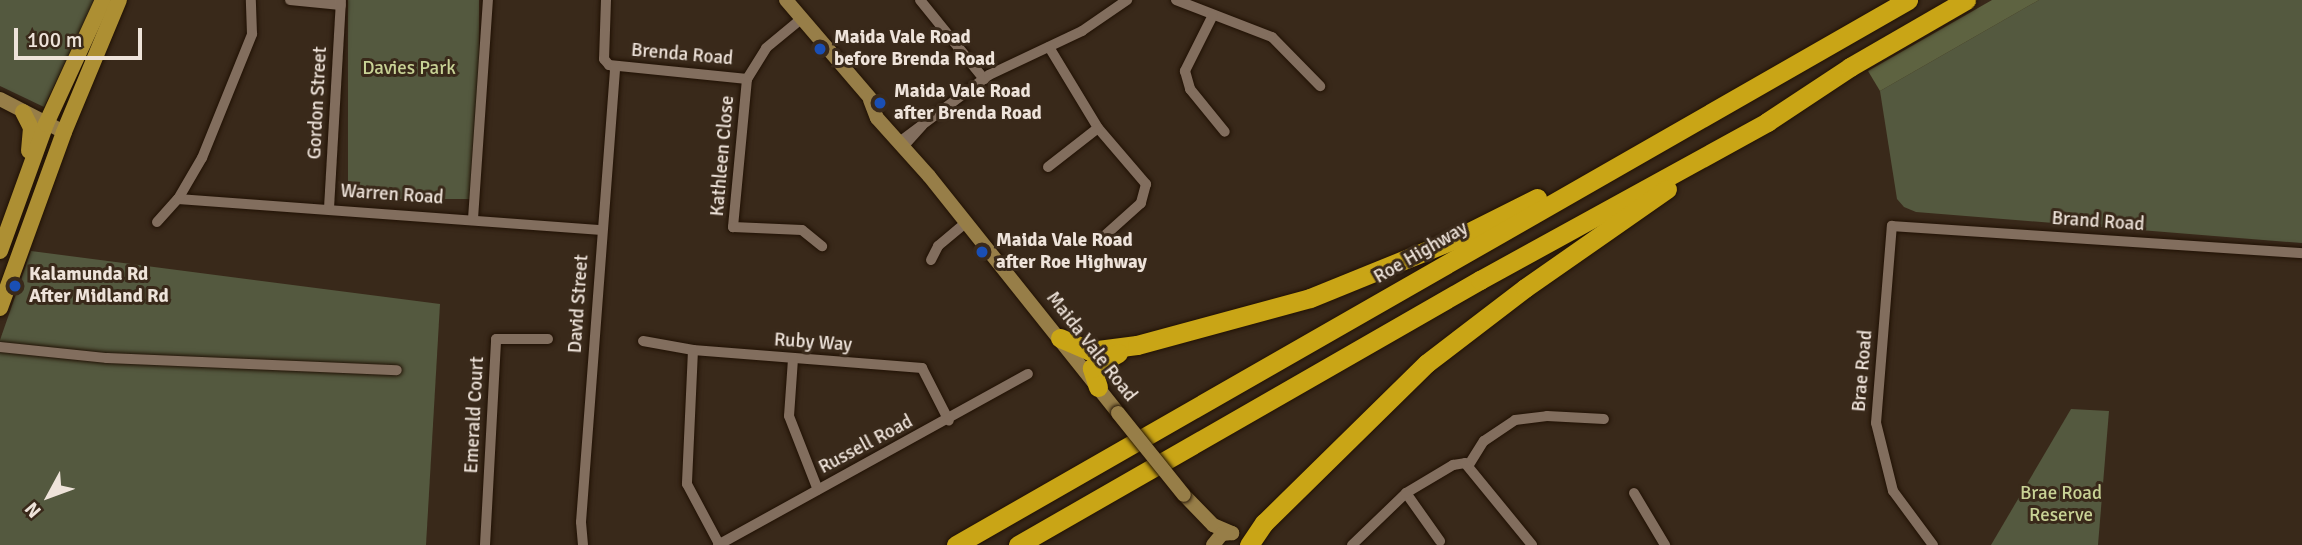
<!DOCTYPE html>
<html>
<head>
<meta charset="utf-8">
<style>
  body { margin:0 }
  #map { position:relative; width:2302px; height:545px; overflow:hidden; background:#39291a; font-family:Signika,sans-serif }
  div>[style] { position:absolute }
  .green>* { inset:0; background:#54593f; transform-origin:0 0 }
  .forest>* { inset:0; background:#5e6341 }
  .roads { filter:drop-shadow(0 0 2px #201104) drop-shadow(0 0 2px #201104) }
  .minor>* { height:10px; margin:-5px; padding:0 5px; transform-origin:5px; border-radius:5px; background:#826e5e }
  .secondary>* { height:14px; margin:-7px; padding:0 7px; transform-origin:7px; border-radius:7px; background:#977e48 }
  .primary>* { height:16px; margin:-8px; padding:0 8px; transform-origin:8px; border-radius:8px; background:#ad8f33 }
  .motorway>* { height:19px; margin:-9.5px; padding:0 9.5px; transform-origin:9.5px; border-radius:9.5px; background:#c9a516 }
  .bridges { filter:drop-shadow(0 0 2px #201104) drop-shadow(0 0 2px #201104) }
  .secondary-bridge>* { height:14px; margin:-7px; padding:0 7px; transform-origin:7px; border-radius:7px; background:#977e48 }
  .dots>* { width:19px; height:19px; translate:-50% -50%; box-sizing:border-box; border:4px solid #39291a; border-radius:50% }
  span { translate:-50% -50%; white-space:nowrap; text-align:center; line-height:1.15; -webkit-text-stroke:6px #39291a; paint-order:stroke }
  .poi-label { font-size:19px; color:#eee3da; font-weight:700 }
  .left { translate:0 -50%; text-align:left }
  .street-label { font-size:19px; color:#eee3da }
  .park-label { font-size:19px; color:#c8d295 }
  .north { position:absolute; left:14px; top:461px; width:70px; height:70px; -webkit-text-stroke:5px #39291a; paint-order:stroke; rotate:229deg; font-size:19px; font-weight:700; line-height:28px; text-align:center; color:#eee3da }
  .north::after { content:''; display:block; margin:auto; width:24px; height:32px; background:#eee3da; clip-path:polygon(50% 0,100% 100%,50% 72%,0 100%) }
  .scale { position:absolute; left:14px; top:28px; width:128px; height:32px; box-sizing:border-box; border:4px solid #eee3da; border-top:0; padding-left:9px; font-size:21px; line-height:24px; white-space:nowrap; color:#eee3da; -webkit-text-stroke:5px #39291a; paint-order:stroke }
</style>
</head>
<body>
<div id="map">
  <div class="green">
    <i style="clip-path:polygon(0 0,95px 0,44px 107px,0 86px)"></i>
    <i style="left:348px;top:0;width:131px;height:199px"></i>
    <i style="clip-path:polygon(2039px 0,2302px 0,2302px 243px,1916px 212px,1904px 207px,1897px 199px,1880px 91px)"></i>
    <i style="clip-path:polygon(31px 251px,440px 304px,426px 545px,0 545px,0 340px)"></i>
    <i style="clip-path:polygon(2071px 409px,2109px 411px,2098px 545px,1991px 545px)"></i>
  </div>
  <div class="forest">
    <i style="clip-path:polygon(1992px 0,2039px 0,1880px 91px,1868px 71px)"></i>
  </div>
  <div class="roads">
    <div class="minor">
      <i style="left:290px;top:0;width:51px;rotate:5.6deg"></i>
      <i style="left:606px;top:0;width:59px;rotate:91.9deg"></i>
      <i style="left:604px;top:59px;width:8px;rotate:50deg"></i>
      <i style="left:609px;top:65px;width:139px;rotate:5.8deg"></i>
      <i style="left:747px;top:79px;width:36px;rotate:-58deg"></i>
      <i style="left:766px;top:48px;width:45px;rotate:-39.6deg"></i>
      <i style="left:920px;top:0;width:102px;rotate:51deg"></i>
      <i style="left:1176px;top:0;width:103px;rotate:21.1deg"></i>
      <i style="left:1272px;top:37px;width:69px;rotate:45.6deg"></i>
      <i style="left:1213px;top:15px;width:63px;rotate:116.6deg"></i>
      <i style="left:1185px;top:71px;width:19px;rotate:74deg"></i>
      <i style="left:1190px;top:89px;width:55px;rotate:50.9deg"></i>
      <i style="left:1049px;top:47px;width:95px;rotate:58.8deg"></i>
      <i style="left:1098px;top:128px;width:74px;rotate:49.4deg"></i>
      <i style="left:1146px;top:184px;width:20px;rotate:105deg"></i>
      <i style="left:1141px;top:203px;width:52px;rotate:138.1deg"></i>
      <i style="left:747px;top:79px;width:149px;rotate:95.4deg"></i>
      <i style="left:733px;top:227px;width:69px;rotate:2.5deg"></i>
      <i style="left:802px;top:230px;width:26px;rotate:39deg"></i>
      <i style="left:898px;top:143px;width:114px;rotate:-36.8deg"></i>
      <i style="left:989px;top:75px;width:103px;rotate:-25.3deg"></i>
      <i style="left:1082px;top:31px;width:55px;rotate:-34.6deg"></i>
      <i style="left:902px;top:148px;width:30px;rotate:-48deg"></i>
      <i style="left:1048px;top:167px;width:63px;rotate:-38deg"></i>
      <i style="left:178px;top:199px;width:425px;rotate:4.2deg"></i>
      <i style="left:329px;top:208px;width:208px;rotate:-86.7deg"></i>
      <i style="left:473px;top:219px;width:220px;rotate:-86.1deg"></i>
      <i style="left:157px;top:222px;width:31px;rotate:-48deg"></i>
      <i style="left:178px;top:199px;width:48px;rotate:-59.7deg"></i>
      <i style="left:202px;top:158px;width:134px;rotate:-68deg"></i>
      <i style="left:252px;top:34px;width:34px;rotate:-92deg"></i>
      <i style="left:931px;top:260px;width:16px;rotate:-63deg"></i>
      <i style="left:938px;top:246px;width:38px;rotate:-40deg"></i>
      <i style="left:643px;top:341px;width:51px;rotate:10.2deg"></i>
      <i style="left:693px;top:350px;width:230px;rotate:4.5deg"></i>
      <i style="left:922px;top:368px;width:59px;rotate:63deg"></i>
      <i style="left:0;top:347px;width:108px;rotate:5.9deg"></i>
      <i style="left:107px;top:358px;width:290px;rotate:2.4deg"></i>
      <i style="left:693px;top:350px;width:134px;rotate:92.6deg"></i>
      <i style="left:687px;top:484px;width:68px;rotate:61.9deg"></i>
      <i style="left:793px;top:359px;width:57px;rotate:94deg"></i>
      <i style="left:789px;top:416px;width:79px;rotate:68.6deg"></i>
      <i style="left:1470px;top:463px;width:26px;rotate:-58deg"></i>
      <i style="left:1484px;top:441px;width:37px;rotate:-34deg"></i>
      <i style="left:1515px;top:420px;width:32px;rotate:-7deg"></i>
      <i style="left:1547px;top:416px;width:57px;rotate:3deg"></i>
      <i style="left:1406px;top:493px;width:59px;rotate:54.7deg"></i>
      <i style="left:1634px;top:493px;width:61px;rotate:59.2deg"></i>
      <i style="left:485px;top:545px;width:206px;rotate:-86.9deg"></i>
      <i style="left:496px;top:339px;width:52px"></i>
      <i style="left:583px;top:545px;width:23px;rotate:-95deg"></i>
      <i style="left:581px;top:522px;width:457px;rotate:-85.7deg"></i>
      <i style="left:718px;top:545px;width:354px;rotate:-28.9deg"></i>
      <i style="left:1352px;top:545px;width:75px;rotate:-43.9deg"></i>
      <i style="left:1406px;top:493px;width:55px;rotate:-30.8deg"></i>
      <i style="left:1453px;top:465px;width:12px;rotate:-9deg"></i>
      <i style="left:1465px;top:463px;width:106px;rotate:50.7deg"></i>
      <i style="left:1933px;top:545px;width:67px;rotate:-126.5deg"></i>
      <i style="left:1893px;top:491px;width:70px;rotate:-104deg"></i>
      <i style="left:1876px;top:423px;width:198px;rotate:-85.4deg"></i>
      <i style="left:1892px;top:226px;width:411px;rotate:3.8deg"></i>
    </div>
    <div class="secondary">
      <i style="left:786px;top:0;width:138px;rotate:49.4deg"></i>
      <i style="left:0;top:99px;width:72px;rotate:27.3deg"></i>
      <i style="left:870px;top:100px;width:19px;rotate:69deg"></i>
      <i style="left:877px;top:118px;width:78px;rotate:48.1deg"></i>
      <i style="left:929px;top:176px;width:303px;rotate:51.4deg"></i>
      <i style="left:1184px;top:495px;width:42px;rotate:46deg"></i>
      <i style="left:1213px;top:525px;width:21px;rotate:23deg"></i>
      <i style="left:1213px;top:545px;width:14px;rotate:-51deg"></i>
      <i style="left:1222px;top:534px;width:10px;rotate:-6deg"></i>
    </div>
    <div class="primary">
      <i style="left:23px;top:112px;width:18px;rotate:63deg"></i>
      <i style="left:31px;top:128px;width:23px;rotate:95deg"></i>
      <i style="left:0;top:251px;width:135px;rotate:-70.1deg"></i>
      <i style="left:46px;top:124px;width:136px;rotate:-65.3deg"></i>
      <i style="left:0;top:308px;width:187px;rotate:-70deg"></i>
      <i style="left:64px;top:132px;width:143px;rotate:-67.4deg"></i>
    </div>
    <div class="motorway">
      <i style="left:1060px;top:338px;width:33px;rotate:23deg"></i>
      <i style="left:1090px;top:351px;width:47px;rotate:-7.3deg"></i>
      <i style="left:1137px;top:345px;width:179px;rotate:-15.2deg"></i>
      <i style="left:1310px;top:298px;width:154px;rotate:-22.1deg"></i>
      <i style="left:1453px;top:240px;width:94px;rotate:-26.6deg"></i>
      <i style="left:1098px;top:387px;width:20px;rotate:-108deg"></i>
      <i style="left:1092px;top:368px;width:30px;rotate:-30deg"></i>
      <i style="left:956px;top:545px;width:1097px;rotate:-29.79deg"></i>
      <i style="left:1018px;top:545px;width:533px;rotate:-29.84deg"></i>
      <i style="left:1480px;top:280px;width:328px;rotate:-28.8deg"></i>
      <i style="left:1767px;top:122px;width:100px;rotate:-33.5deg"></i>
      <i style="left:1850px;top:67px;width:134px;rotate:-30deg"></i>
      <i style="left:1249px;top:545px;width:27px;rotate:-56deg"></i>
      <i style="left:1264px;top:523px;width:228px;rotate:-44.5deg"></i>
      <i style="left:1427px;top:363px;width:123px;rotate:-37.4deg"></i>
      <i style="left:1525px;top:288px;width:173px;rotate:-34.9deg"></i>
    </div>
  </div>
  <div class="bridges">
    <div class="secondary-bridge">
      <i style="left:1118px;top:413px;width:105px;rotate:51.2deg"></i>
    </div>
  </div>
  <div class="dots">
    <i style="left:820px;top:49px;background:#1a4fb4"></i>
    <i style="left:880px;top:103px;background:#1a4fb4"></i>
    <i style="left:982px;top:252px;background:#1a4fb4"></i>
    <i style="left:15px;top:286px;background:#1a4fb4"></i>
  </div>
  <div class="poi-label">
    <span class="left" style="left:834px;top:49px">Maida Vale Road<br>before Brenda Road</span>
    <span class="left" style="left:894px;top:103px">Maida Vale Road<br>after Brenda Road</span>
    <span class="left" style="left:996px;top:252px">Maida Vale Road<br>after Roe Highway</span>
    <span class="left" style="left:29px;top:286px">Kalamunda Rd<br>After Midland Rd</span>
  </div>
  <div class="street-label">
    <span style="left:682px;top:55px;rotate:5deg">Brenda Road</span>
    <span style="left:318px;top:103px;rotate:-87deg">Gordon Street</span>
    <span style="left:723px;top:156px;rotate:-85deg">Kathleen Close</span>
    <span style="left:392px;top:195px;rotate:4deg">Warren Road</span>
    <span style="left:2098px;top:222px;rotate:4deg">Brand Road</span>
    <span style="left:1421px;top:253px;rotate:-30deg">Roe Highway</span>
    <span style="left:579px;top:304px;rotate:-86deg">David Street</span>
    <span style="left:813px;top:343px;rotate:4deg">Ruby Way</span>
    <span style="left:1091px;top:347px;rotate:52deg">Maida Vale Road</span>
    <span style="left:1863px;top:371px;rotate:-85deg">Brae Road</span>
    <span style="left:475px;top:415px;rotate:-87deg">Emerald Court</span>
    <span style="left:866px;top:445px;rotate:-28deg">Russell Road</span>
  </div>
  <div class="park-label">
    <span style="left:409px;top:69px">Davies Park</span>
    <span style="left:2061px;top:505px">Brae Road<br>Reserve</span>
  </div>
  <div class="north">N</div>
  <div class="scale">100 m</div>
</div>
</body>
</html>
